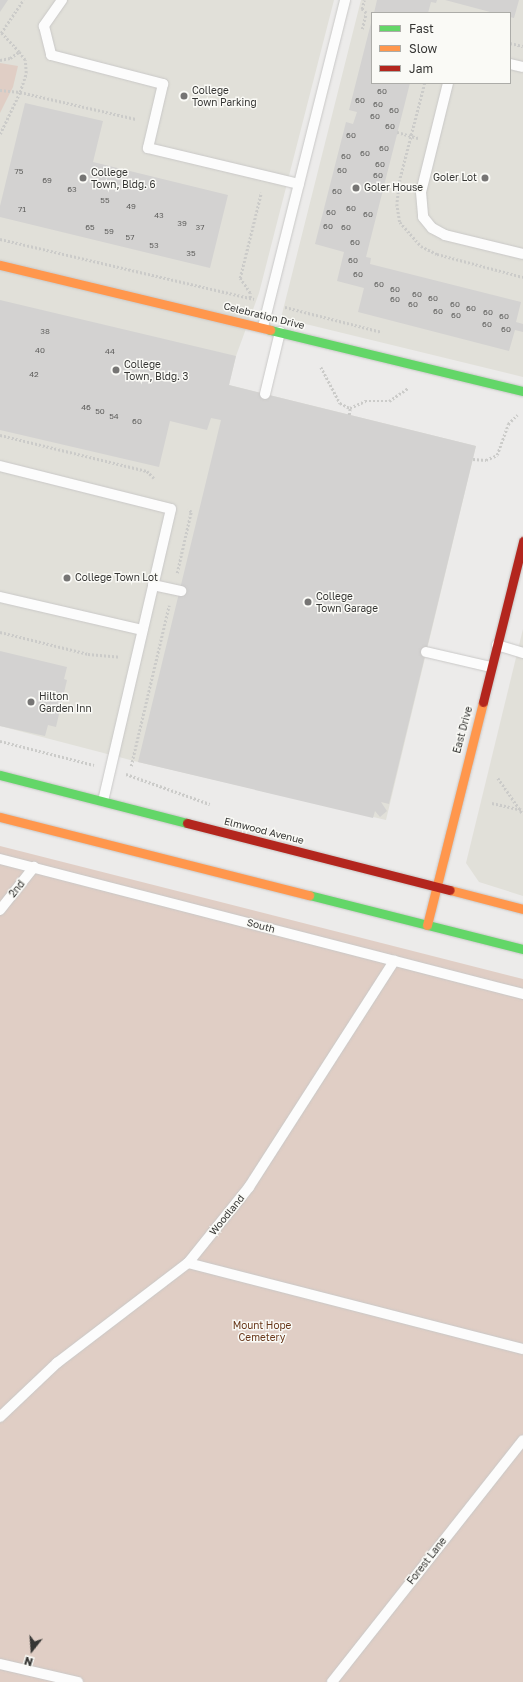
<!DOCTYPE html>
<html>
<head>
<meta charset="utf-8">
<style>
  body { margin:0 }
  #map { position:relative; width:523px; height:1682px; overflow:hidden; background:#ecebea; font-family:"Golos Text",sans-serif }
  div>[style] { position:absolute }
  .built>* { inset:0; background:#e1e0d9 }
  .green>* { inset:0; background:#e0cec5 }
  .building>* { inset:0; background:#d3d2d1 }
  .path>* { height:2.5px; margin-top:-1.25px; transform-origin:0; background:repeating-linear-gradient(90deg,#cbcbc9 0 2px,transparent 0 4px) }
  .roads { filter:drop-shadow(0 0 1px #c9c8c7) drop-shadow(0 0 1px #c9c8c7) }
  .lane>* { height:10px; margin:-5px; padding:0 5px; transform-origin:5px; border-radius:5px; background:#fcfcfc }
  .fast>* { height:9px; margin:-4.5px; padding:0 4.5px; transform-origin:4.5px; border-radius:4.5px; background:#63d668 }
  .slow>* { height:9px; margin:-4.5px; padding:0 4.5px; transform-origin:4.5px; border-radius:4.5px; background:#ff974d }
  .jam>* { height:9px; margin:-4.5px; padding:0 4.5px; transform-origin:4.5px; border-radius:4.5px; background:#b3261e }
  .dots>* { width:11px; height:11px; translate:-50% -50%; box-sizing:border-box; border:2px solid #fafaf6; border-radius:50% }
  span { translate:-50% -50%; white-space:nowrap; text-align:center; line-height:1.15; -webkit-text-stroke:3px #fafaf6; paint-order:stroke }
  .number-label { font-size:8px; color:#5e5e5c }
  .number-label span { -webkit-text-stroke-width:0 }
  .poi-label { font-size:10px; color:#363634 }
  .left { translate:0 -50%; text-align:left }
  .right { translate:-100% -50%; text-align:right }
  .street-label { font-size:10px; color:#363634 }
  .park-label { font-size:10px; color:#68371a }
  .legend { position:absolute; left:371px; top:12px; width:140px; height:72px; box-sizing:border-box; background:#fafaf6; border:1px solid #acaca8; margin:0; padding:5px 7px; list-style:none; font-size:12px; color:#363634 }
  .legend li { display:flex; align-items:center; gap:8px; height:20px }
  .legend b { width:20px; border:1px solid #acaca8 }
  .north { position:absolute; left:12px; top:1630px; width:40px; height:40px; -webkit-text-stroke:3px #fafaf6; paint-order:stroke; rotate:197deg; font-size:11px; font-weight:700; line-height:16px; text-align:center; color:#363634 }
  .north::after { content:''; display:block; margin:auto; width:14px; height:18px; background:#363634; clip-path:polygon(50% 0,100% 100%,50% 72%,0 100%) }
</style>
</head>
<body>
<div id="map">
  <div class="built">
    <i style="clip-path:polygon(0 0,334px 0,259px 293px,236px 356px,229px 385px,476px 446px,386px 820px,138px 762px,0 726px)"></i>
    <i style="clip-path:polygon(evenodd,361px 0,523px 0,523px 377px,281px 318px,361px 0,372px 13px,510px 13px,510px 83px,372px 83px,372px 13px)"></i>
    <i style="clip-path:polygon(523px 629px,523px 896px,479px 882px,466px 863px)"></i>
  </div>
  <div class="green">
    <i style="clip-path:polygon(0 63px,18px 66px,13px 87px,0 113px)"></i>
    <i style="clip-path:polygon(0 846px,523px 979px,523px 1682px,0 1682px)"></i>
  </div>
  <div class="building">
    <i style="clip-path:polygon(0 0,8px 0,0 12px)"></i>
    <i style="clip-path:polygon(377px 0,437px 0,436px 3px,431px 2px,428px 13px,374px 13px)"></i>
    <i style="clip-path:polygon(445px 0,519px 0,514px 18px,510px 17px,510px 13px,494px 13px)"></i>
    <i style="clip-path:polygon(371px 23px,372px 83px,410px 83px,366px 257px,371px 258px,370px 264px,521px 302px,516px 322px,523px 324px,523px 332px,515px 330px,509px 351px,358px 312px,364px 288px,337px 281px,344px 252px,315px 244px,346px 122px,353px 124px,357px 112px,349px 110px)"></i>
    <i style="clip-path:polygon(25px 103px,103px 121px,93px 162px,228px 195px,210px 268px,0 217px,0 206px)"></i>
    <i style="clip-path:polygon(0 300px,236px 356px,229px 385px,476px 446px,389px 804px,381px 802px,387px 811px,380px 817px,375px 811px,373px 818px,138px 762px,221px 420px,211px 418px,207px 430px,170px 421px,159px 467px,0 430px)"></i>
    <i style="clip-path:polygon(0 651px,67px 667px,64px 679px,67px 680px,56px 727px,48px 725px,45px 736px,0 726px)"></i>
  </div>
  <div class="path">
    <i style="left:362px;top:29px;width:16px;rotate:-76deg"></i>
    <i style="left:366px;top:13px;width:6px;rotate:-135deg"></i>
    <i style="left:362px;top:9px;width:9px;rotate:-77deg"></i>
    <i style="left:510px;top:43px;width:13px;rotate:13deg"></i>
    <i style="left:0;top:60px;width:10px;rotate:-11deg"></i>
    <i style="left:10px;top:58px;width:11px;rotate:-34deg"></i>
    <i style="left:19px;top:52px;width:26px;rotate:-133deg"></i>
    <i style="left:1px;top:33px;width:40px;rotate:-56deg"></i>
    <i style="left:425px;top:83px;width:100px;rotate:104.5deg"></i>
    <i style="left:400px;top:180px;width:24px;rotate:97deg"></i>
    <i style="left:397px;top:204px;width:18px;rotate:81deg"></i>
    <i style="left:400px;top:222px;width:32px;rotate:49deg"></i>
    <i style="left:421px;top:246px;width:18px;rotate:27deg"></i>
    <i style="left:437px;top:254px;width:89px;rotate:15deg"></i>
    <i style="left:0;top:90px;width:20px;rotate:6deg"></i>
    <i style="left:20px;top:92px;width:119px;rotate:13.1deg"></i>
    <i style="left:397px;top:132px;width:22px;rotate:16deg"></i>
    <i style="left:0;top:134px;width:47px;rotate:-64.5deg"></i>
    <i style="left:20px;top:92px;width:20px;rotate:-72deg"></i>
    <i style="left:26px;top:73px;width:13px;rotate:-94deg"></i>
    <i style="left:25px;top:60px;width:10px;rotate:-127deg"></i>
    <i style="left:0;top:239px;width:261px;rotate:13.3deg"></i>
    <i style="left:250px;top:298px;width:5px;rotate:-90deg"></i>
    <i style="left:250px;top:293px;width:18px;rotate:-124deg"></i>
    <i style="left:240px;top:278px;width:88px;rotate:-76.1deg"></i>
    <i style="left:285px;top:307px;width:100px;rotate:14.5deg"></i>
    <i style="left:321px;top:367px;width:41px;rotate:62.2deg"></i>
    <i style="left:340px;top:403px;width:11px;rotate:27deg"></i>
    <i style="left:349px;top:415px;width:7px;rotate:-82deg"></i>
    <i style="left:350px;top:408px;width:17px;rotate:-25deg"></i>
    <i style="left:365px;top:401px;width:24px"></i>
    <i style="left:389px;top:401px;width:23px;rotate:-34deg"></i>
    <i style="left:0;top:435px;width:151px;rotate:13.8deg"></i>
    <i style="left:147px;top:471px;width:10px;rotate:45deg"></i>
    <i style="left:473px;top:459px;width:13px;rotate:4deg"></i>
    <i style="left:486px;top:460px;width:12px;rotate:-24deg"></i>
    <i style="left:497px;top:455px;width:33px;rotate:-70deg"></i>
    <i style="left:508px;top:424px;width:13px;rotate:-45deg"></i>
    <i style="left:177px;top:573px;width:63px;rotate:-77.1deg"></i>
    <i style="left:191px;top:512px;width:4px;rotate:-135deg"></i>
    <i style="left:0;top:632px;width:91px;rotate:14deg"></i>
    <i style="left:88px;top:654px;width:32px;rotate:5deg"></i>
    <i style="left:0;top:741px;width:97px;rotate:14.3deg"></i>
    <i style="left:131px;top:766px;width:165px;rotate:-76.7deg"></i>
    <i style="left:126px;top:774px;width:89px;rotate:19.7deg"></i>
    <i style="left:498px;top:778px;width:44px;rotate:55.2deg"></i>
    <i style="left:492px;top:803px;width:32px;rotate:13deg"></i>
  </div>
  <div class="roads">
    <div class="lane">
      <i style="left:62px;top:0;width:32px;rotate:125deg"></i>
      <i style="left:44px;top:26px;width:30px;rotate:76deg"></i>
      <i style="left:51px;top:55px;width:116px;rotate:14.5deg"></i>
      <i style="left:163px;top:84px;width:66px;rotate:103.2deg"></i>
      <i style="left:148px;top:148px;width:155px;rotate:13.4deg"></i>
      <i style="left:510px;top:64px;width:13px;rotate:13deg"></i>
      <i style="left:448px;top:83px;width:112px;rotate:103.9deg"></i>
      <i style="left:421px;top:192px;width:25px;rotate:85deg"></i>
      <i style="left:423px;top:217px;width:14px;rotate:51deg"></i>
      <i style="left:432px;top:228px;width:15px;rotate:28deg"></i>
      <i style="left:445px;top:235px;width:80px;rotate:13.7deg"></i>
      <i style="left:263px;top:327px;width:337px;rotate:-75.9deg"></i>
      <i style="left:265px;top:394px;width:64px;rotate:-76.4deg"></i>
      <i style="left:0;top:466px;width:176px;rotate:14.1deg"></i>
      <i style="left:171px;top:509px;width:300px;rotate:103.1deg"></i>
      <i style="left:153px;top:585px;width:29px;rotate:12deg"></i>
      <i style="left:0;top:597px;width:146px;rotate:13.1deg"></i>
      <i style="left:497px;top:645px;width:27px;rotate:17deg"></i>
      <i style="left:426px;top:652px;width:67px;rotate:13deg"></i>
      <i style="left:0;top:859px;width:540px;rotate:14.47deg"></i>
      <i style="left:0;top:910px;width:55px;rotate:-51.7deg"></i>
      <i style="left:188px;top:1263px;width:346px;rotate:14.4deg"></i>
      <i style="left:0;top:1417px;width:79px;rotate:-43.5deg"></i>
      <i style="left:57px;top:1363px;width:165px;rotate:-37.4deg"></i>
      <i style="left:188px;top:1263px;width:97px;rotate:-51.2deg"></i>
      <i style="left:249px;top:1187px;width:269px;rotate:-57.3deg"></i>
      <i style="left:0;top:1664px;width:80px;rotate:13deg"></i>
      <i style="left:332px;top:1682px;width:308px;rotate:-51.7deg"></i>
    </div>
    <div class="fast">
      <i style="left:270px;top:330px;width:260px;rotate:13.6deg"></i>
      <i style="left:0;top:775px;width:193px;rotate:14.4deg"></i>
      <i style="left:309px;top:895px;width:221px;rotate:14.2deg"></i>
    </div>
    <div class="slow">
      <i style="left:0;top:265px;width:278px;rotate:13.5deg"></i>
      <i style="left:0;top:817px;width:319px;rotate:14.2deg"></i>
      <i style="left:450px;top:890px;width:75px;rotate:14.6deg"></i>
      <i style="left:427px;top:925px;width:230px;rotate:-75.9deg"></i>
    </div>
    <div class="jam">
      <i style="left:483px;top:702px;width:166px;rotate:-76deg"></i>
      <i style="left:187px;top:823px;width:271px;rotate:14.3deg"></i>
    </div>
  </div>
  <div class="dots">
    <i style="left:184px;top:96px;background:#767574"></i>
    <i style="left:83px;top:178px;background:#767574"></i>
    <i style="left:485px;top:178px;background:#767574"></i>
    <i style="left:356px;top:188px;background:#767574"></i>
    <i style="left:116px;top:370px;background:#767574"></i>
    <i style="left:67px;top:578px;background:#767574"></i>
    <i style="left:308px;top:602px;background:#767574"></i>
    <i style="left:31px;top:702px;background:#767574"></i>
  </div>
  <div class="number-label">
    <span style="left:382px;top:92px">60</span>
    <span style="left:360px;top:101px">60</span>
    <span style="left:378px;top:105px">60</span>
    <span style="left:394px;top:111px">60</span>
    <span style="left:375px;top:117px">60</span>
    <span style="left:390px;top:127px">60</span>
    <span style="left:351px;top:136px">60</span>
    <span style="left:384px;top:149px">60</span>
    <span style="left:365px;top:154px">60</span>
    <span style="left:346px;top:157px">60</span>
    <span style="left:380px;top:165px">60</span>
    <span style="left:342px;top:171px">60</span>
    <span style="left:19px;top:172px">75</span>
    <span style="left:378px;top:176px">60</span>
    <span style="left:47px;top:181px">69</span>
    <span style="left:72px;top:190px">63</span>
    <span style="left:337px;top:192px">60</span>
    <span style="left:105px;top:201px">55</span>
    <span style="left:131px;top:207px">49</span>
    <span style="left:351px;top:209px">60</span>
    <span style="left:22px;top:210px">71</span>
    <span style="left:331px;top:213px">60</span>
    <span style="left:368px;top:215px">60</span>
    <span style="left:159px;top:216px">43</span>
    <span style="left:182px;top:224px">39</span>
    <span style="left:328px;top:227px">60</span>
    <span style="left:90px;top:228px">65</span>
    <span style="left:200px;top:228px">37</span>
    <span style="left:346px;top:228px">60</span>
    <span style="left:109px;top:232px">59</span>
    <span style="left:130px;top:238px">57</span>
    <span style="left:355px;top:243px">60</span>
    <span style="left:154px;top:246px">53</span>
    <span style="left:191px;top:254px">35</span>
    <span style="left:353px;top:261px">60</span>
    <span style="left:358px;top:275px">60</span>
    <span style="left:379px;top:285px">60</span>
    <span style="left:395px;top:290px">60</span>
    <span style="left:417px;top:295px">60</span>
    <span style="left:433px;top:299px">60</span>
    <span style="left:395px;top:300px">60</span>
    <span style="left:413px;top:305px">60</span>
    <span style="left:455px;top:305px">60</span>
    <span style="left:471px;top:309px">60</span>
    <span style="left:438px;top:312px">60</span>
    <span style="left:488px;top:313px">60</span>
    <span style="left:456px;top:316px">60</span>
    <span style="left:504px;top:317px">60</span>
    <span style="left:487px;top:325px">60</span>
    <span style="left:506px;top:330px">60</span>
    <span style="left:45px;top:332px">38</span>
    <span style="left:40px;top:351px">40</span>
    <span style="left:110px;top:352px">44</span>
    <span style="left:34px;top:375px">42</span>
    <span style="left:86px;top:408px">46</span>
    <span style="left:100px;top:412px">50</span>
    <span style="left:114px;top:417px">54</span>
    <span style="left:137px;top:422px">60</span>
  </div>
  <div class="poi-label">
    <span class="left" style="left:192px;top:96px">College<br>Town Parking</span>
    <span class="left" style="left:91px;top:178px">College<br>Town, Bldg. 6</span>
    <span class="right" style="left:477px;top:178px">Goler Lot</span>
    <span class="left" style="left:364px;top:188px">Goler House</span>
    <span class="left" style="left:124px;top:370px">College<br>Town, Bldg. 3</span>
    <span class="left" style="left:75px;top:578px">College Town Lot</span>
    <span class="left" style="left:316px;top:602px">College<br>Town Garage</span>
    <span class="left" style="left:39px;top:702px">Hilton<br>Garden Inn</span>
  </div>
  <div class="street-label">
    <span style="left:264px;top:316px;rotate:14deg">Celebration Drive</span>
    <span style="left:463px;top:730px;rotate:-75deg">East Drive</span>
    <span style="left:264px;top:831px;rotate:14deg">Elmwood Avenue</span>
    <span style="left:17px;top:889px;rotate:-51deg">2nd</span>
    <span style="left:261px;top:926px;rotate:15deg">South</span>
    <span style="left:227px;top:1215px;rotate:-51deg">Woodland</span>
    <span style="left:427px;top:1561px;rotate:-52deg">Forest Lane</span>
  </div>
  <div class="park-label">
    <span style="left:262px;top:1331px">Mount Hope<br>Cemetery</span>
  </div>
  <ul class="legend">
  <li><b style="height:5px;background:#63d668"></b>Fast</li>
  <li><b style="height:5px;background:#ff974d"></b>Slow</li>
  <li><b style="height:5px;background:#b3261e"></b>Jam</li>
  </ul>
  <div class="north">N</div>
</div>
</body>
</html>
